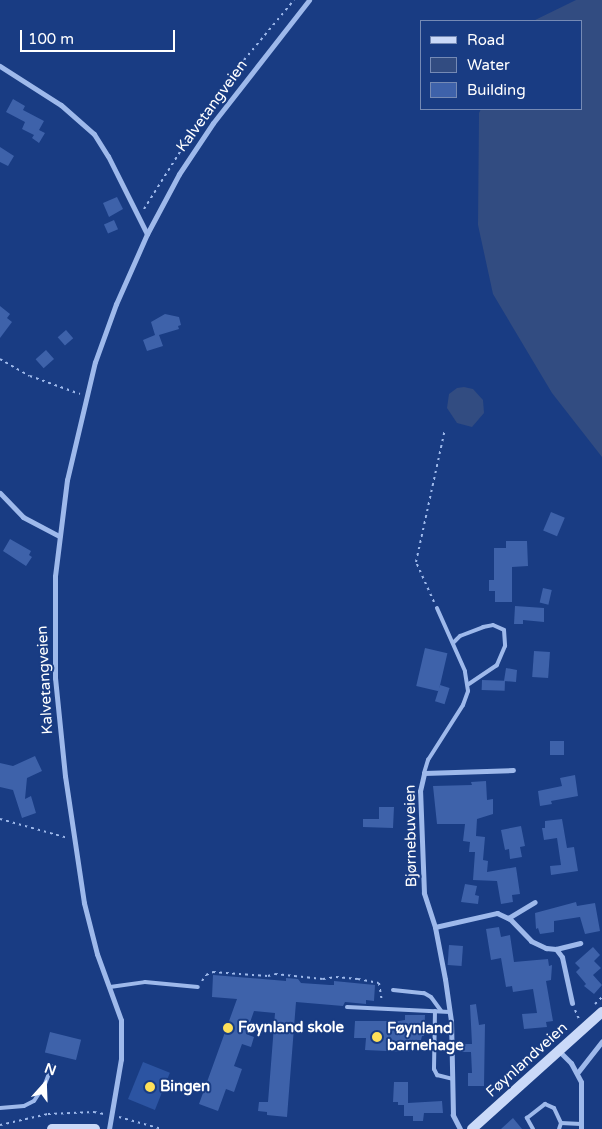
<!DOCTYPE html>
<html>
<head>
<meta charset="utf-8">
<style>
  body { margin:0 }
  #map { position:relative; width:602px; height:1129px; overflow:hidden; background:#193c83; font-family:"Varela Round",sans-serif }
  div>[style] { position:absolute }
  .green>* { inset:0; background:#2c54a2; transform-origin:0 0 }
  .water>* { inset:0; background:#324c81 }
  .building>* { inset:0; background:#3e62aa; transform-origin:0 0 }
  .path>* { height:2px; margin-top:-1px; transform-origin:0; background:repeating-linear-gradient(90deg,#9eb9eb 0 2.5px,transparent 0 6.5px) }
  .service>* { height:4px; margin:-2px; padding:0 2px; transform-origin:2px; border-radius:2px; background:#9eb9eb }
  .minor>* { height:5px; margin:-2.5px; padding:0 2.5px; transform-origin:2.5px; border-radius:2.5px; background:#9eb9eb }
  .secondary>* { height:10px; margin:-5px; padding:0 5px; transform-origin:5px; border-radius:5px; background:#cad9f8 }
  .dots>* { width:14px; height:14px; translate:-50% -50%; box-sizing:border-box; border:2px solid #193c83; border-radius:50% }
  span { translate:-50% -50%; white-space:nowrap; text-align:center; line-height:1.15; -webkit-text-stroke:4px #193c83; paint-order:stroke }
  .street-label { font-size:15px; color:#fff }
  .poi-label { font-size:15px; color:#fff; font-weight:700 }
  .left { translate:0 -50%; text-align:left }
  .legend { position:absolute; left:420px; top:20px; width:162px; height:90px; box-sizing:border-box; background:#193c83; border:1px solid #758ab5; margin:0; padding:6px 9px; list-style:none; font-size:15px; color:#fff }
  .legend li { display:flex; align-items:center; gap:10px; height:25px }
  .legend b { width:25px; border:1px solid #758ab5 }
  .north { position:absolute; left:20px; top:1059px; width:50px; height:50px; -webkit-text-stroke:4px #193c83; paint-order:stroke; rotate:20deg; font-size:14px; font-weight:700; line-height:20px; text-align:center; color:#fff }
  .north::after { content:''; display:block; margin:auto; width:18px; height:22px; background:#fff; clip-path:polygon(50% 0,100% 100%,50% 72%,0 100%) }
  .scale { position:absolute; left:20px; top:30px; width:155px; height:22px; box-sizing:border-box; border:2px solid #fff; border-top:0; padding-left:6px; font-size:15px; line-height:18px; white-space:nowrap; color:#fff; -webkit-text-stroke:4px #193c83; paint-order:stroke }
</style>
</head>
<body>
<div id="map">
  <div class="green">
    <i style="left:143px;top:1062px;width:29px;height:40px;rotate:22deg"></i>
  </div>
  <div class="water">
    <i style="clip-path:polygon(576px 0,602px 0,602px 457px,552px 393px,493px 294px,478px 225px,479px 113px,481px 109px,581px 109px,581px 21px,533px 21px)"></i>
    <i style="clip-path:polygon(464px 387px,473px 389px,483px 400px,484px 413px,472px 427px,457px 423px,447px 408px,449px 394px,457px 388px)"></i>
  </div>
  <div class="building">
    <i style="clip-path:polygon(13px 99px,25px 106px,23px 110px,44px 121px,39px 130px,45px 133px,39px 143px,32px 138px,34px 135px,22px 129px,25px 122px,6px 112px)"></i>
    <i style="clip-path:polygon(0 147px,14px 156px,8px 166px,0 162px)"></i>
    <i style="clip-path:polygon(117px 197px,123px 209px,109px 217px,103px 203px)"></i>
    <i style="left:114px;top:220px;width:10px;height:11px;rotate:66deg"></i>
    <i style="clip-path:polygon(0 306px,10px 314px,7px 318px,12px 322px,0 338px)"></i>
    <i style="clip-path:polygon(165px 314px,179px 317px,181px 325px,178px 326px,179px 329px,159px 335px,163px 346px,147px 351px,143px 340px,155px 335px,151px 322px)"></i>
    <i style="left:66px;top:330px;width:11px;height:11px;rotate:49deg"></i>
    <i style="left:46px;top:350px;width:12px;height:14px;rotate:48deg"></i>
    <i style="left:551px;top:512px;width:15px;height:20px;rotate:23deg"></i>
    <i style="clip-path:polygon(10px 539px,31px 551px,29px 555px,32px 557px,26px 566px,3px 551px)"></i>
    <i style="clip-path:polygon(506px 541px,527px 541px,528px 566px,512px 567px,512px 602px,495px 602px,495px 591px,489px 591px,489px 580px,494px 580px,494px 548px,506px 548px)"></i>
    <i style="left:543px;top:588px;width:9px;height:15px;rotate:13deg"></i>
    <i style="clip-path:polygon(515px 606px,544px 608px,544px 622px,523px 620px,523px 624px,514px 624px)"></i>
    <i style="left:425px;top:648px;width:23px;height:39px;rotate:13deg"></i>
    <i style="left:534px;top:651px;width:16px;height:26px;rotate:4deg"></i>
    <i style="clip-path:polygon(506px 668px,517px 670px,516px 682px,504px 681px)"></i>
    <i style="left:482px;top:680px;width:23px;height:10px;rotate:2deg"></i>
    <i style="left:440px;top:685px;width:10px;height:17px;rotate:17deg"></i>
    <i style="left:550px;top:741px;width:14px;height:14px"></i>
    <i style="clip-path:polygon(35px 756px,42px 771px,27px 778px,25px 799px,31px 796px,36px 813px,22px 818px,13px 790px,0 787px,0 763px,13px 766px)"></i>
    <i style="clip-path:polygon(575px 775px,578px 796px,551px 801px,552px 804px,540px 806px,538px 791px,562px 786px,560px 778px)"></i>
    <i style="clip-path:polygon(486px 781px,487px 800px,493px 799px,493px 814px,477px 819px,476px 836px,485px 837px,483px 860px,488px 861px,487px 872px,516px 867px,520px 894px,512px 895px,513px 902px,501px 904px,497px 881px,473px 880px,475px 852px,469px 852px,470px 842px,463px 841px,465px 824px,437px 824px,433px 786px,472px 785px,471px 782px)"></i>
    <i style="clip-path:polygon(379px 807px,394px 807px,393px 828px,363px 827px,363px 819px,379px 819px)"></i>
    <i style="clip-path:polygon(562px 819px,567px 848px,574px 847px,578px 871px,551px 875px,550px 866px,561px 865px,557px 838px,544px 840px,542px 828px,545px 828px,545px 821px)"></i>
    <i style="clip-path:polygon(521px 826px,525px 846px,520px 847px,522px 857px,510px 859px,509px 849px,505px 850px,501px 830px)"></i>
    <i style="clip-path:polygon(465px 884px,477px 886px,475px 895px,479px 896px,478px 904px,461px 902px)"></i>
    <i style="clip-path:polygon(576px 902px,577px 906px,595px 903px,600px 931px,585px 934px,580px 917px,554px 921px,554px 932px,540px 934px,538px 928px,536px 929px,535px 913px)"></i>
    <i style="clip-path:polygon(499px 927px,501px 937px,510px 935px,514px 962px,548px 959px,549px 966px,552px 965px,551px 980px,546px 981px,553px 1021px,546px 1022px,547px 1027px,524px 1029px,522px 1014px,537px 1013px,533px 989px,513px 992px,512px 986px,506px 987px,501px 958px,491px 960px,486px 929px)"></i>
    <i style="left:449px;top:945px;width:14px;height:20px;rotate:4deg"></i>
    <i style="clip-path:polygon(593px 947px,600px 955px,594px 961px,601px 968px,593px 975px,602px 985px,594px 994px,584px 986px,586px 984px,576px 972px,580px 968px,575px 963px)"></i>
    <i style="clip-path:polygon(213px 975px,286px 981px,286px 978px,298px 979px,301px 983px,330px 985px,334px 985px,334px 981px,375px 985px,374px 1001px,366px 1000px,366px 1004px,345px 1002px,343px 1006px,296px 1002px,287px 1117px,267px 1115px,267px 1112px,258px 1111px,259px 1102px,268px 1102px,275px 1013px,254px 1011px,246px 1034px,254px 1037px,251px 1047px,242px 1044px,234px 1066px,242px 1069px,234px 1092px,226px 1089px,218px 1111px,199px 1104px,237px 999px,212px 997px)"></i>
    <i style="clip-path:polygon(476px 1004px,479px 1025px,485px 1024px,484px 1086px,468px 1086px,468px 1073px,472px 1073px,471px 1052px,461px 1052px,461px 1044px,472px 1044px,470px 1005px)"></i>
    <i style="clip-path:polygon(405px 1015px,425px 1015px,424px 1036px,422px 1036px,421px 1040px,410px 1040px,409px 1052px,365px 1050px,366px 1038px,354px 1038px,355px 1021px,399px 1021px,405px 1020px)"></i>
    <i style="left:50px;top:1032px;width:32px;height:21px;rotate:14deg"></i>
    <i style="clip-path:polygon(394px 1082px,408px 1082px,408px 1103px,442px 1101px,443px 1113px,424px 1113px,423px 1121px,413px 1121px,413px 1116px,404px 1116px,404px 1105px,398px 1105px,398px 1102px,393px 1102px)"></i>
    <i style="clip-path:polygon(513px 1118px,522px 1129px,501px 1129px)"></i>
  </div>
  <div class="path">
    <i style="left:144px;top:209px;width:105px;rotate:-57.8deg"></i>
    <i style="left:200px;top:120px;width:74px;rotate:-53.7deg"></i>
    <i style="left:244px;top:60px;width:78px;rotate:-50.2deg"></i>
    <i style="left:0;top:359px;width:34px;rotate:30deg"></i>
    <i style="left:30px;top:376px;width:53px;rotate:19.8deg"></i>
    <i style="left:434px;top:602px;width:44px;rotate:-114.2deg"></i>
    <i style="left:416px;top:562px;width:136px;rotate:-77.7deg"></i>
    <i style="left:0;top:819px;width:71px;rotate:15.6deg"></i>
    <i style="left:202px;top:981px;width:7px;rotate:-56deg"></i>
    <i style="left:206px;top:975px;width:8px;rotate:-23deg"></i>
    <i style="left:213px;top:972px;width:55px;rotate:4.2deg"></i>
    <i style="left:268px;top:976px;width:7px;rotate:-16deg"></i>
    <i style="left:275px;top:974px;width:48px;rotate:5.9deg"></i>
    <i style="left:323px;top:979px;width:13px;rotate:-9deg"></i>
    <i style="left:336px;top:977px;width:22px;rotate:5deg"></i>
    <i style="left:358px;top:979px;width:21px;rotate:11deg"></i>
    <i style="left:379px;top:983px;width:19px;rotate:81deg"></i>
    <i style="left:595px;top:1004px;width:10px;rotate:-45deg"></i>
    <i style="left:575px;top:1010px;width:10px;rotate:66deg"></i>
    <i style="left:119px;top:1117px;width:45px;rotate:15.6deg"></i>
    <i style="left:0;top:1125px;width:49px;rotate:-12.9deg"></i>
    <i style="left:48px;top:1114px;width:46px;rotate:-2.5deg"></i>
    <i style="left:94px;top:1112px;width:10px;rotate:11deg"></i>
  </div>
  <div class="service">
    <i style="left:453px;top:643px;width:10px;rotate:-45deg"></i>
    <i style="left:460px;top:636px;width:25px;rotate:-21deg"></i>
    <i style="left:483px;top:627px;width:10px;rotate:-11deg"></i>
    <i style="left:493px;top:625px;width:12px;rotate:24deg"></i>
    <i style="left:504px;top:630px;width:16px;rotate:86deg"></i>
    <i style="left:505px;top:646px;width:21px;rotate:113deg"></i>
    <i style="left:497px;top:665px;width:34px;rotate:146deg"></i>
    <i style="left:424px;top:773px;width:14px;rotate:-73deg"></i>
    <i style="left:428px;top:760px;width:65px;rotate:-57.5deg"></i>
    <i style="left:463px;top:705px;width:15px;rotate:-70deg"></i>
    <i style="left:468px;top:691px;width:20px;rotate:-99deg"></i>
    <i style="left:465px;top:671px;width:69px;rotate:-114deg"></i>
    <i style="left:110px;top:987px;width:35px;rotate:-8deg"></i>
    <i style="left:145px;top:982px;width:53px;rotate:5.4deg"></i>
    <i style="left:393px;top:990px;width:31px;rotate:6deg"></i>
    <i style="left:424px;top:993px;width:8px;rotate:30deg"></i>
    <i style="left:431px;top:997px;width:17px;rotate:54deg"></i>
    <i style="left:347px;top:1007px;width:103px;rotate:2.8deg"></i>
    <i style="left:435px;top:1011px;width:58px;rotate:91deg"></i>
    <i style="left:434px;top:1069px;width:7px;rotate:63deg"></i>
    <i style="left:437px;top:1075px;width:16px;rotate:14deg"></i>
    <i style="left:0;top:1108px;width:24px;rotate:-5deg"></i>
    <i style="left:24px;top:1106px;width:11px;rotate:-27deg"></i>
    <i style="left:34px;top:1101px;width:20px;rotate:-57deg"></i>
    <i style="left:45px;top:1084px;width:19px;rotate:-69deg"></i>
    <i style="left:561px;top:1123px;width:20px;rotate:3deg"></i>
    <i style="left:533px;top:1129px;width:13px;rotate:-119deg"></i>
    <i style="left:527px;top:1118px;width:23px;rotate:-38deg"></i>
    <i style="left:545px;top:1104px;width:10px;rotate:24deg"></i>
    <i style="left:554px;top:1108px;width:17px;rotate:65deg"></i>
    <i style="left:561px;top:1123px;width:6px;rotate:108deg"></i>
  </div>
  <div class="minor">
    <i style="left:0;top:66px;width:72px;rotate:32.6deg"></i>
    <i style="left:61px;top:105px;width:44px;rotate:41.3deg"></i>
    <i style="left:94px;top:134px;width:26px;rotate:58deg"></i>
    <i style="left:108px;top:156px;width:87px;rotate:63.4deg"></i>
    <i style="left:0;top:493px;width:33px;rotate:46deg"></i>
    <i style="left:23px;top:517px;width:41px;rotate:27.8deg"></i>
    <i style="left:508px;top:918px;width:31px;rotate:-31deg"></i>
    <i style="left:435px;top:927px;width:64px;rotate:-12.7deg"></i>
    <i style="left:497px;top:913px;width:14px;rotate:25deg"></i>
    <i style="left:510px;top:919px;width:30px;rotate:46deg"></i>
    <i style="left:531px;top:941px;width:17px;rotate:25deg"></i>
    <i style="left:546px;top:948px;width:10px;rotate:6deg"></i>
    <i style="left:556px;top:949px;width:25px;rotate:-14deg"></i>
    <i style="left:556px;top:949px;width:10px;rotate:53deg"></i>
    <i style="left:562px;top:957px;width:47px;rotate:77.7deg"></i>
    <i style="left:559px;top:1051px;width:17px;rotate:45deg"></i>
    <i style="left:571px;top:1063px;width:21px;rotate:62deg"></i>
    <i style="left:581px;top:1082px;width:47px;rotate:90deg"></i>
    <i style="left:578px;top:1072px;width:39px;rotate:-52deg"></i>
    <i style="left:109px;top:1129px;width:71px;rotate:-80.3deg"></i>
    <i style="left:121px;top:1059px;width:39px;rotate:-90deg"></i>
    <i style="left:121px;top:1020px;width:70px;rotate:-110deg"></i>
    <i style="left:97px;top:954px;width:53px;rotate:-104.3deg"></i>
    <i style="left:84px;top:903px;width:128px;rotate:-98.5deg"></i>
    <i style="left:65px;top:776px;width:99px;rotate:-95.8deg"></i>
    <i style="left:55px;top:678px;width:102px;rotate:-90deg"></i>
    <i style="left:55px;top:576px;width:97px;rotate:-82.9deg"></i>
    <i style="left:67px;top:480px;width:121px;rotate:-76.7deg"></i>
    <i style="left:95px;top:362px;width:62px;rotate:-70.1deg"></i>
    <i style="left:116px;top:304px;width:77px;rotate:-66.1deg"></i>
    <i style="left:147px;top:234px;width:68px;rotate:-61.9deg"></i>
    <i style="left:179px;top:174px;width:61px;rotate:-56.3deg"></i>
    <i style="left:213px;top:123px;width:156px;rotate:-52deg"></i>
    <i style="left:460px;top:1129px;width:16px;rotate:-117deg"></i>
    <i style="left:453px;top:1115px;width:94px;rotate:-91.2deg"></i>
    <i style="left:451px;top:1021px;width:42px;rotate:-98.1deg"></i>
    <i style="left:445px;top:979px;width:53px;rotate:-100.9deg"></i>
    <i style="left:435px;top:927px;width:36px;rotate:-108deg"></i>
    <i style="left:424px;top:893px;width:102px;rotate:-92.2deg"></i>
    <i style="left:420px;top:791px;width:18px;rotate:-77deg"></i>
    <i style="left:424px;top:773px;width:89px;rotate:-1.9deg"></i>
  </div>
  <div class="secondary">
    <i style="left:52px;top:1129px;width:43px"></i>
    <i style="left:472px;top:1129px;width:175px;rotate:-42deg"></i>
  </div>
  <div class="dots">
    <i style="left:228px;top:1028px;background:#fee059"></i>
    <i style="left:377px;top:1037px;background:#fee059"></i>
    <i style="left:150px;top:1087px;background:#fee059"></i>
  </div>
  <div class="street-label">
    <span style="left:212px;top:106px;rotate:-54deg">Kalvetangveien</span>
    <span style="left:45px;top:680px;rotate:-93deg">Kalvetangveien</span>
    <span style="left:411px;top:836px;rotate:-91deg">Bjørnebuveien</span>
    <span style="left:527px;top:1060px;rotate:-42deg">Føynlandveien</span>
  </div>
  <div class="poi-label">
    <span class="left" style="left:238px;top:1028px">Føynland skole</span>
    <span class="left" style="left:387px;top:1037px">Føynland<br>barnehage</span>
    <span class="left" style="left:160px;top:1087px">Bingen</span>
  </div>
  <ul class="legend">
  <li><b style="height:6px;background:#cad9f8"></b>Road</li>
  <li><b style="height:14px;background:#324c81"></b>Water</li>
  <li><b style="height:14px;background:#3e62aa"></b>Building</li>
  </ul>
  <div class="north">N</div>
  <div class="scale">100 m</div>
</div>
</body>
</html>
